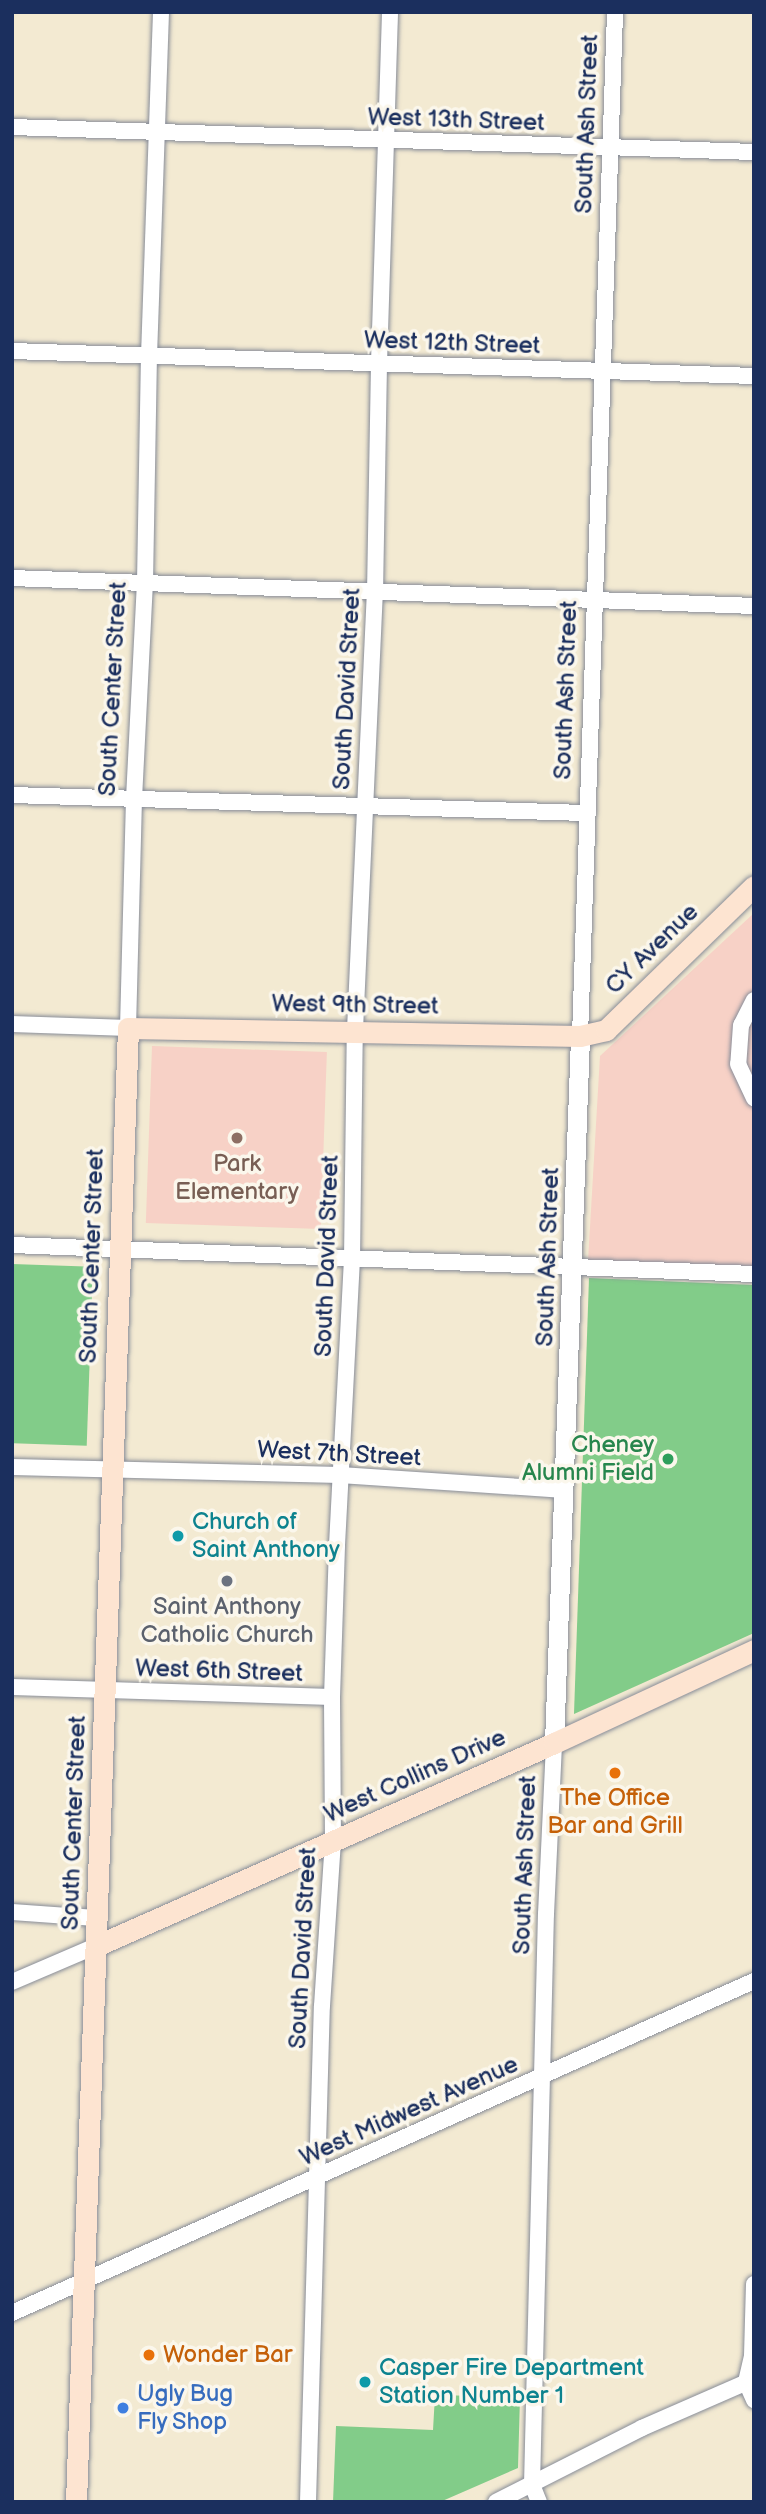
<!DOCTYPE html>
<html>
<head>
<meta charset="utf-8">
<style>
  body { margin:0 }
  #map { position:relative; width:766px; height:2514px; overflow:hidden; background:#f3ead2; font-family:"Balsamiq Sans",sans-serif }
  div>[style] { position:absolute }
  .built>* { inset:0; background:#f7d1c6; transform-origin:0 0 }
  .green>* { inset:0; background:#82cc89; transform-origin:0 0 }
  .roads { filter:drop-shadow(0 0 2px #878c98) drop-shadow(0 0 2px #878c98) }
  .minor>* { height:16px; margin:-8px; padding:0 8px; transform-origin:8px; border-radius:8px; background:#fff }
  .tertiary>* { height:19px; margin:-9.5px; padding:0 9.5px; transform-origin:9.5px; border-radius:9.5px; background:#fff }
  .secondary>* { height:21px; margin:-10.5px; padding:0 10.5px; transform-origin:10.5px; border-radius:10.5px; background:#fde4d1 }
  .dots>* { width:19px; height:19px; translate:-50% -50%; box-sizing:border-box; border:4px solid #fbf7ec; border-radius:50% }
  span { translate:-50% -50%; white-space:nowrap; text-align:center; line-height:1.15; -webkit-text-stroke:7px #fbf7ec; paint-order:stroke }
  .street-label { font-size:24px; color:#1b2f5e }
  .education-label { font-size:24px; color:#785e54 }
  .leisure-label { font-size:24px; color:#27864d }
  .right { translate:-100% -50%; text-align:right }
  .culture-label { font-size:24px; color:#0d838f }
  .left { translate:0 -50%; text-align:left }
  .worship-label { font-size:24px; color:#5b616d }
  .food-label { font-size:24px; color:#c56008 }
  .shop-label { font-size:24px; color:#366cbe }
  .frame { position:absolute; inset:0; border:14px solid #1b2f5e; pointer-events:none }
</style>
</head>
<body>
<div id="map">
  <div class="built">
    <i style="clip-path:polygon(754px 913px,754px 1267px,588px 1261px,600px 1056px)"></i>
    <i style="left:152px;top:1046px;width:175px;height:177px;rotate:2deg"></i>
  </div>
  <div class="green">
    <i style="left:12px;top:1264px;width:81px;height:179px;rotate:2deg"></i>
    <i style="clip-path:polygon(589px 1278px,754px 1285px,754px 1633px,574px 1714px)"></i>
    <i style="clip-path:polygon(435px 2395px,520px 2397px,518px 2468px,440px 2502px,333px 2502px,336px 2426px,433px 2430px)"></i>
  </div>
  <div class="roads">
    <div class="minor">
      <i style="left:12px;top:127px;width:742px;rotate:1.93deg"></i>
      <i style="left:12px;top:351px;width:742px;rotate:1.93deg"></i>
      <i style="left:12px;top:578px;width:743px;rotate:2.16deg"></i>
      <i style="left:12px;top:795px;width:573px;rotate:1.8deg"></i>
      <i style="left:754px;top:1000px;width:28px;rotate:117deg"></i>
      <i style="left:741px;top:1025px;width:39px;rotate:94deg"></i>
      <i style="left:738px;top:1064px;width:38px;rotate:65deg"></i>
      <i style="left:12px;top:1024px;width:116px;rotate:2deg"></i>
      <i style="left:128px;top:1028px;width:229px;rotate:-88.5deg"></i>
      <i style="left:134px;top:799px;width:216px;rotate:-87.1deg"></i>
      <i style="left:145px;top:583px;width:227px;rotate:-89deg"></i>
      <i style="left:149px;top:356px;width:344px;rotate:-88deg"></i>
      <i style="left:580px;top:1036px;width:1025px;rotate:-88.04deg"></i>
      <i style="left:12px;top:1245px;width:743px;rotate:2.24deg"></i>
      <i style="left:12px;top:1467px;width:328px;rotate:1.4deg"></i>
      <i style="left:340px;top:1475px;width:225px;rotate:3.8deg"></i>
      <i style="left:12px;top:1687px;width:320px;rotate:1.8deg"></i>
      <i style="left:12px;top:1912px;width:84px;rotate:4.1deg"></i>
      <i style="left:12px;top:1982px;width:91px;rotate:-23.2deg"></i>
      <i style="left:754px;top:2284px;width:72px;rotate:91.6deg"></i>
      <i style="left:752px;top:2356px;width:27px;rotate:103deg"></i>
      <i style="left:746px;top:2382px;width:20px;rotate:66deg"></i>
      <i style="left:12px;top:2313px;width:813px;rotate:-24.11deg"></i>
      <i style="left:308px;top:2502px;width:496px;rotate:-88.4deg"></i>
      <i style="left:322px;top:2006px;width:164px;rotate:-86.2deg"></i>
      <i style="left:333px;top:1842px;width:145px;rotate:-90.4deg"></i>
      <i style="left:332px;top:1697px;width:152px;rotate:-88.1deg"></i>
      <i style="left:337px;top:1545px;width:285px;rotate:-87deg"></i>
      <i style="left:352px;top:1260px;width:230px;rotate:-89.3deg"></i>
      <i style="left:355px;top:1030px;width:437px;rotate:-87.4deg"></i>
      <i style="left:375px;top:593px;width:230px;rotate:-89deg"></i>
      <i style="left:379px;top:363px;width:351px;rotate:-88.2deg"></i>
      <i style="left:496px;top:2502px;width:164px;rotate:-26.9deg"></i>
      <i style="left:642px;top:2428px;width:122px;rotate:-23.6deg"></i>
      <i style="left:539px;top:2502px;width:18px;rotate:-112deg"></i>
      <i style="left:532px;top:2485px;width:571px;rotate:-88.6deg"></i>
      <i style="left:546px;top:1914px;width:171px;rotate:-87.3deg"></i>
    </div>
    <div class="tertiary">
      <i style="left:554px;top:1743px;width:707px;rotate:-87.89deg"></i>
    </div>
    <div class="secondary">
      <i style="left:96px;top:1946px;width:501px;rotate:-23.9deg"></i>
      <i style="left:554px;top:1743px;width:221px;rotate:-24.9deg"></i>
      <i style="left:76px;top:2502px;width:1475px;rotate:-87.98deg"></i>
      <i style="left:128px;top:1028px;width:452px;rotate:1deg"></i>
      <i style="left:580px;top:1036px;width:27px;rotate:-13deg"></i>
      <i style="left:606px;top:1030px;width:206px;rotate:-44.2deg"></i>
    </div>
  </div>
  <div class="dots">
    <i style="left:237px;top:1138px;background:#8d6e63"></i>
    <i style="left:668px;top:1459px;background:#2e9e5b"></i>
    <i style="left:178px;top:1536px;background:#0f9aa8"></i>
    <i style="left:227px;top:1581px;background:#6b7280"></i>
    <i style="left:615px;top:1773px;background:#e8710a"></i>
    <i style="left:149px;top:2355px;background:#e8710a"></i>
    <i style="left:365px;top:2382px;background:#0f9aa8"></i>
    <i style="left:123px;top:2408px;background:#3f7fe0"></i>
  </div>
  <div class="street-label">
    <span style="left:456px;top:120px;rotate:2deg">West 13th Street</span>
    <span style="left:587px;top:124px;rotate:-88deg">South Ash Street</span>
    <span style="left:452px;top:343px;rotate:2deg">West 12th Street</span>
    <span style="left:113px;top:689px;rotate:-87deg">South Center Street</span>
    <span style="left:347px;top:689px;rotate:-87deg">South David Street</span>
    <span style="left:566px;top:690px;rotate:-88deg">South Ash Street</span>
    <span style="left:652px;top:949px;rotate:-44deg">CY Avenue</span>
    <span style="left:355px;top:1005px;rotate:1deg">West 9th Street</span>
    <span style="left:92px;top:1256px;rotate:-88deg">South Center Street</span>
    <span style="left:327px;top:1256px;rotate:-88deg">South David Street</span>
    <span style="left:548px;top:1257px;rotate:-88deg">South Ash Street</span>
    <span style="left:339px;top:1454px;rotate:3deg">West 7th Street</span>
    <span style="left:219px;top:1671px;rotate:2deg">West 6th Street</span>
    <span style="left:415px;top:1776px;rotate:-24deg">West Collins Drive</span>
    <span style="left:74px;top:1823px;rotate:-88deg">South Center Street</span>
    <span style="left:525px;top:1865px;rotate:-88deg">South Ash Street</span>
    <span style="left:303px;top:1948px;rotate:-87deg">South David Street</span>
    <span style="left:409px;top:2111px;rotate:-24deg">West Midwest Avenue</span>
  </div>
  <div class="education-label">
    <span style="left:237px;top:1178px">Park<br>Elementary</span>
  </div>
  <div class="leisure-label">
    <span class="right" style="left:654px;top:1459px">Cheney<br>Alumni Field</span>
  </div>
  <div class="culture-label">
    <span class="left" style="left:192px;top:1536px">Church of<br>Saint Anthony</span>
    <span class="left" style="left:379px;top:2382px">Casper Fire Department<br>Station Number 1</span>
  </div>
  <div class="worship-label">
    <span style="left:227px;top:1621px">Saint Anthony<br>Catholic Church</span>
  </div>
  <div class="food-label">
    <span style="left:615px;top:1812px">The Office<br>Bar and Grill</span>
    <span class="left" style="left:163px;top:2355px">Wonder Bar</span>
  </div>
  <div class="shop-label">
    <span class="left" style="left:137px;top:2408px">Ugly Bug<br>Fly Shop</span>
  </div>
  <div class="frame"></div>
</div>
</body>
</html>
